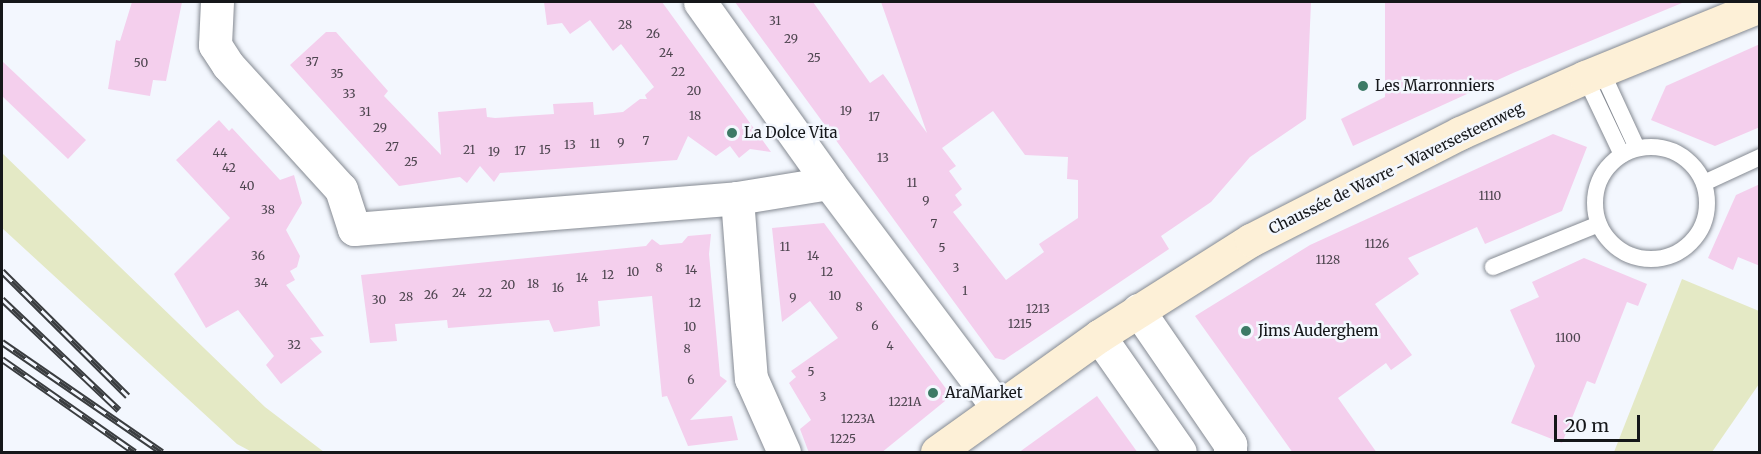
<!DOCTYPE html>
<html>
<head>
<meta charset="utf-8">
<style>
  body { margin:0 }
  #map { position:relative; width:1761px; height:454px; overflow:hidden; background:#f3f7fe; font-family:Merriweather,serif }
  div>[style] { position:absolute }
  .green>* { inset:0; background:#e4e9c5 }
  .building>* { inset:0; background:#f4cfed }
  .roads { filter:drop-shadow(0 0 2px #858a92) drop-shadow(0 0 2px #858a92) }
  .lane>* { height:16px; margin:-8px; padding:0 8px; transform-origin:8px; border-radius:8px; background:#fff }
  .lane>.ring { margin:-8px; padding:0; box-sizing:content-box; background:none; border:16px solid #fff; border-radius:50% }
  .street>* { height:33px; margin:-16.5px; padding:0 16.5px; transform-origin:16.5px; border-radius:16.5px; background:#fff }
  .secondary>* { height:33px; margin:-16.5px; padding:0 16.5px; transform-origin:16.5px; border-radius:16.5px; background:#fdf0d7 }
  .rail>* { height:7px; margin-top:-3.5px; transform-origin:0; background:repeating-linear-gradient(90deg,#f3f7fe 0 14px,#3a3d40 0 28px); box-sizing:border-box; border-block:2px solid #3a3d40 }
  .dots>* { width:16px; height:16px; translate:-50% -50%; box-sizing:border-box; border:3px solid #f3f7fe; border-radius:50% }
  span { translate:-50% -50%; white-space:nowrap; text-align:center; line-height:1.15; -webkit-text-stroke:5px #f3f7fe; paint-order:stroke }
  .number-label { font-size:12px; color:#4d454f }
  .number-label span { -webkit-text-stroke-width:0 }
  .poi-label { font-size:15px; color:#15171a }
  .left { translate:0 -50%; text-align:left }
  .street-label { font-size:15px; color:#15171a }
  .frame { position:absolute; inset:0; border:3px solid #15171a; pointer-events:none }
  .scale { position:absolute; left:1554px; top:415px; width:86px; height:27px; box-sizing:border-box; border:3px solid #15171a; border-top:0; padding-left:8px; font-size:18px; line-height:21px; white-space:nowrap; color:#15171a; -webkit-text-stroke:4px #f3f7fe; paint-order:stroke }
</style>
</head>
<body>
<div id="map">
  <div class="green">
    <i style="clip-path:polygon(2px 153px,265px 407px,324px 452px,252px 452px,237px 444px,2px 228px)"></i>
    <i style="clip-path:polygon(1682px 279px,1759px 311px,1759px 384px,1712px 452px,1614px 452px)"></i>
  </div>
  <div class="building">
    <i style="clip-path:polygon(132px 2px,182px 2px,166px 81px,153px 80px,150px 96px,108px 89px,116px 40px,120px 41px)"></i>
    <i style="clip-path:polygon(544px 2px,662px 2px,771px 152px,750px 149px,739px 158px,730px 146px,716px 156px,688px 136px,677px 160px,500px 173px,494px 182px,480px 166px,467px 183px,460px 177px,399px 186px,290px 65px,326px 32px,336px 32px,388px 91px,384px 96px,441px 155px,438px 112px,486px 108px,487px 117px,495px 118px,554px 114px,553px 104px,593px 102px,594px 115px,623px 112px,640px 99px,647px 99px,645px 95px,654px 87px,621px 44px,613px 51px,590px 20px,570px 34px,562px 23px,547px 25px)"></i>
    <i style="clip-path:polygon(evenodd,735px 2px,813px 2px,870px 83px,883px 74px,927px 133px,881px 2px,1311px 2px,1306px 119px,1250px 157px,1211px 202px,1161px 236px,1169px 249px,1004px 360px,995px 358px,735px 2px,993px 111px,1025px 155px,1068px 157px,1067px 179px,1078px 180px,1078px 218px,1039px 244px,1044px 252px,1006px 280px,953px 212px,962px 205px,955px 195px,962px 189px,949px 171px,956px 166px,942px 148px,993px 111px)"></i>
    <i style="clip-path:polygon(1385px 2px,1682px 2px,1682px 3px,1513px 73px,1353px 146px,1341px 119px,1385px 97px)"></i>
    <i style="clip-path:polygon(1760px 44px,1760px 127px,1715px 146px,1651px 120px,1666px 86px)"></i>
    <i style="clip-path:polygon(2px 61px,86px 140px,68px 159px,2px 96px)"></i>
    <i style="clip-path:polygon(219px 120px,229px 131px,232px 128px,280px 180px,294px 175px,302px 203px,286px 230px,300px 256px,297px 267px,290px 271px,295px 280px,286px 285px,324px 336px,310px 338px,322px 352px,281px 384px,266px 365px,274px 356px,238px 310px,206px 328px,174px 274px,230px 218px,176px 160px)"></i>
    <i style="clip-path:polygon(1553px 134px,1587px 147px,1562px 211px,1485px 244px,1477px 227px,1408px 258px,1419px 274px,1375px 304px,1412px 355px,1391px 370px,1386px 363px,1338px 398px,1377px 453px,1293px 453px,1195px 316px,1310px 245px)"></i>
    <i style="clip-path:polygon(1760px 184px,1760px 266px,1738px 257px,1733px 270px,1708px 258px,1736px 195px)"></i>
    <i style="clip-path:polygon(824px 223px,947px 390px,945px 401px,881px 453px,809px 453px,800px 429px,811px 420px,789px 383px,796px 377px,791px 371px,838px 338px,810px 301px,782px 322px,772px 228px)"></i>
    <i style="clip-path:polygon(711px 234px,709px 254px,720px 376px,727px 381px,690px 420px,732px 416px,738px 440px,688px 446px,667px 396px,662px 397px,652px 296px,598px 301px,600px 326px,554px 332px,549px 320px,448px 328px,447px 320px,395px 324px,397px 341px,370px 343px,361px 275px,646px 246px,652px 239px,660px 245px,682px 243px,688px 236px)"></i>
    <i style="clip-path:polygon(1584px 258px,1647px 284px,1638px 306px,1627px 302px,1595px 384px,1587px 381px,1562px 443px,1511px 423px,1535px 366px,1510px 310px,1539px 297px,1532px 282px)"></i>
    <i style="clip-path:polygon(1097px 396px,1138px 453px,1018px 453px)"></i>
  </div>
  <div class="roads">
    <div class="lane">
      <i style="left:1601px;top:70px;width:86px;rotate:65.2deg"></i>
      <i style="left:1585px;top:77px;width:86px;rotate:64.6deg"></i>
      <i class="ring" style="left:1595px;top:147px;width:96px;height:96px"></i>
      <i style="left:1704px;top:183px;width:62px;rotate:-24.9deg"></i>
      <i style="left:1493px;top:267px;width:114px;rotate:-22.1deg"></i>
    </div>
    <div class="street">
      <i style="left:217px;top:2px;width:43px;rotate:92.7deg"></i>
      <i style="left:215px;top:45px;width:24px;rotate:57deg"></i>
      <i style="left:228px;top:65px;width:168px;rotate:47.7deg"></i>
      <i style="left:341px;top:189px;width:42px;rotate:72deg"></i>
      <i style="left:354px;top:229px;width:384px;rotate:-4.6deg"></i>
      <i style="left:737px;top:198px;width:93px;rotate:-9.3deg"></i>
      <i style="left:700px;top:2px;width:222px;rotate:54.5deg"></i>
      <i style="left:829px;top:183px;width:280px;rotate:53.1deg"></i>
      <i style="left:737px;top:198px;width:181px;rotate:85.6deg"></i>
      <i style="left:751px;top:378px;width:81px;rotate:66deg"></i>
      <i style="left:1138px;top:310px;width:163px;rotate:55.5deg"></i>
      <i style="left:1230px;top:444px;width:8px;rotate:90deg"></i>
      <i style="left:1099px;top:336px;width:141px;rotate:55.1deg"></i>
    </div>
    <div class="secondary">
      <i style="left:937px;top:452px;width:199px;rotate:-35.6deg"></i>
      <i style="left:1099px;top:336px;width:180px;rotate:-32.3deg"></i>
      <i style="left:1251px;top:240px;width:235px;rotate:-27.1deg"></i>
      <i style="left:1460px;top:133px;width:137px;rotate:-24.1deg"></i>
      <i style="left:1585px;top:77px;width:189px;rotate:-22.1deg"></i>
    </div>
  </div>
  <div class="rail">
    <i style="left:2px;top:271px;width:177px;rotate:44.8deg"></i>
    <i style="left:2px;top:299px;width:161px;rotate:43.5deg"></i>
    <i style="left:2px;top:342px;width:194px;rotate:34.5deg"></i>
    <i style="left:2px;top:359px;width:162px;rotate:35deg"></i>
  </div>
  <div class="dots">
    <i style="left:1363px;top:86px;background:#3d7a66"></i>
    <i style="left:732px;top:133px;background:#3d7a66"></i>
    <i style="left:1246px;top:331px;background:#3d7a66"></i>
    <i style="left:933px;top:393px;background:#3d7a66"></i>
  </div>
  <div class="number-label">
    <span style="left:775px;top:21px">31</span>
    <span style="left:625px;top:25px">28</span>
    <span style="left:653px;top:34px">26</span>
    <span style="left:791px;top:39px">29</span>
    <span style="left:666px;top:53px">24</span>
    <span style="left:814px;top:58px">25</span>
    <span style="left:312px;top:62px">37</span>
    <span style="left:141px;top:63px">50</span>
    <span style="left:678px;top:72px">22</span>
    <span style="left:337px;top:74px">35</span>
    <span style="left:694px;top:91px">20</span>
    <span style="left:349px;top:94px">33</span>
    <span style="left:846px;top:111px">19</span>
    <span style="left:365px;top:112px">31</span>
    <span style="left:695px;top:116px">18</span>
    <span style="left:874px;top:117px">17</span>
    <span style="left:380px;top:128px">29</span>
    <span style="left:646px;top:141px">7</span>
    <span style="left:621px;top:143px">9</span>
    <span style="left:595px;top:144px">11</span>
    <span style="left:570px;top:145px">13</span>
    <span style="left:392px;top:147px">27</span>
    <span style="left:469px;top:150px">21</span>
    <span style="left:545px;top:150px">15</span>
    <span style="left:520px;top:151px">17</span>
    <span style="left:494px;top:152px">19</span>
    <span style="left:220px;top:153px">44</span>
    <span style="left:883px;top:158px">13</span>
    <span style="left:411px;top:162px">25</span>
    <span style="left:229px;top:168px">42</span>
    <span style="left:912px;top:183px">11</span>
    <span style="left:247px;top:186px">40</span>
    <span style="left:1490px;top:196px">1110</span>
    <span style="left:926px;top:201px">9</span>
    <span style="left:268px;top:210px">38</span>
    <span style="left:934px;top:224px">7</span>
    <span style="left:1377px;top:244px">1126</span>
    <span style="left:785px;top:247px">11</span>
    <span style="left:942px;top:248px">5</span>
    <span style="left:258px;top:256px">36</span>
    <span style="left:813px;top:256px">14</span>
    <span style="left:1328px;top:260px">1128</span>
    <span style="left:659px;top:268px">8</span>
    <span style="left:956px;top:268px">3</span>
    <span style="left:691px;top:270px">14</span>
    <span style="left:633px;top:272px">10</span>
    <span style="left:827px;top:272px">12</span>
    <span style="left:608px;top:275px">12</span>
    <span style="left:582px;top:278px">14</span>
    <span style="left:261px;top:283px">34</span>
    <span style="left:533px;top:284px">18</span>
    <span style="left:508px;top:285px">20</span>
    <span style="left:558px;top:288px">16</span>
    <span style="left:965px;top:291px">1</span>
    <span style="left:459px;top:293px">24</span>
    <span style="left:485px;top:293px">22</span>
    <span style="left:431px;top:295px">26</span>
    <span style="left:835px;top:296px">10</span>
    <span style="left:406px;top:297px">28</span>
    <span style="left:793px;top:298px">9</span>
    <span style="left:379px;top:300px">30</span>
    <span style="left:695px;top:303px">12</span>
    <span style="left:859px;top:307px">8</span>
    <span style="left:1038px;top:309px">1213</span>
    <span style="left:1020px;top:324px">1215</span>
    <span style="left:875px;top:326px">6</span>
    <span style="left:690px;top:327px">10</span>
    <span style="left:1568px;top:338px">1100</span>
    <span style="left:294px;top:345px">32</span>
    <span style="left:890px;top:346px">4</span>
    <span style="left:687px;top:349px">8</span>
    <span style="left:811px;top:372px">5</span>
    <span style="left:691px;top:380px">6</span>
    <span style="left:823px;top:397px">3</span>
    <span style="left:905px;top:402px">1221A</span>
    <span style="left:858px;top:419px">1223A</span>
    <span style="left:843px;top:439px">1225</span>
  </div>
  <div class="poi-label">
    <span class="left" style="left:1375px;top:86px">Les Marronniers</span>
    <span class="left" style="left:744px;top:133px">La Dolce Vita</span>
    <span class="left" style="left:1258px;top:331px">Jims Auderghem</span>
    <span class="left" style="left:945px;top:393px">AraMarket</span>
  </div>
  <div class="street-label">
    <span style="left:1396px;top:168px;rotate:-26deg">Chaussée de Wavre - Waversesteenweg</span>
  </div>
  <div class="frame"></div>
  <div class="scale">20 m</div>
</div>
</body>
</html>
